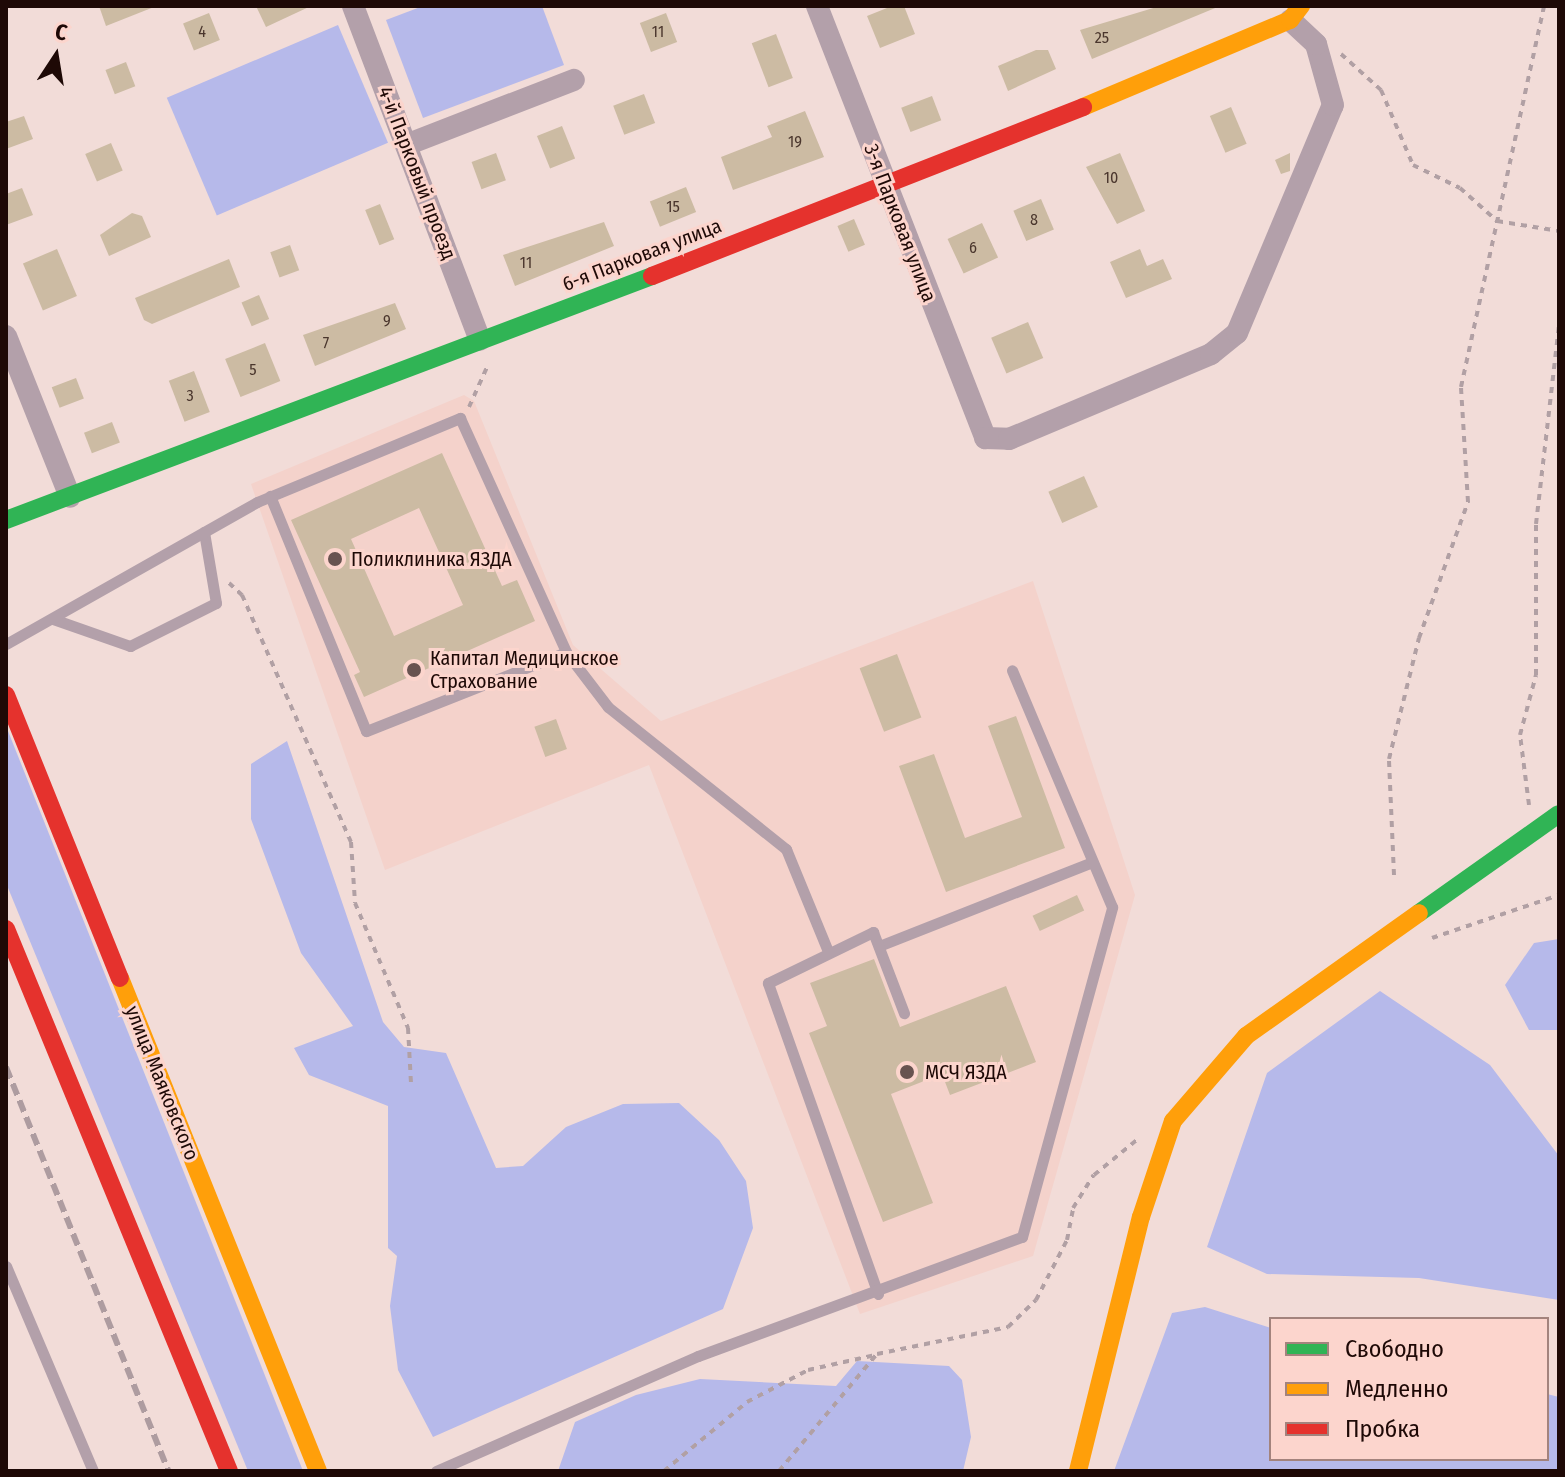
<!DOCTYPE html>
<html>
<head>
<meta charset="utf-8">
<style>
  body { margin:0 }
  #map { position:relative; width:1565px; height:1477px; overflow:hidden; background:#f2dcd8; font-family:"Fira Sans Condensed",sans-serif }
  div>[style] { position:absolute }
  .built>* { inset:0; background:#f4d2cb }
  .forest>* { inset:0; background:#b6b9ea; transform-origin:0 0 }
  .building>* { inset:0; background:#ccbba3; transform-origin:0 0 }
  .path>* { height:4px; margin-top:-2px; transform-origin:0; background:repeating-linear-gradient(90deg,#b1a0a4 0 6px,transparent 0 12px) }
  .lane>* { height:11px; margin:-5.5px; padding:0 5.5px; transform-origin:5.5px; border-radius:5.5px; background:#b3a0aa }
  .street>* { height:22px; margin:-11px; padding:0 11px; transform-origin:11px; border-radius:11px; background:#b3a0aa }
  .fast>* { height:18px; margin:-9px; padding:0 9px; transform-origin:9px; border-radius:9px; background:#30b455 }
  .slow>* { height:18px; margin:-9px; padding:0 9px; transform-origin:9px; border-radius:9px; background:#ff9f0a }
  .jam>* { height:18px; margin:-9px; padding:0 9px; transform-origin:9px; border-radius:9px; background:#e5322d }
  .rail>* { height:6px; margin-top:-3px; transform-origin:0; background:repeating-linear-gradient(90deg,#ae9ca0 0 12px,transparent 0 18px) }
  .dots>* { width:22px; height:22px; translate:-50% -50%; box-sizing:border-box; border:4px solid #fcd5cd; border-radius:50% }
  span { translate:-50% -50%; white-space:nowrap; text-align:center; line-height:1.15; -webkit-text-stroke:6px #fcd5cd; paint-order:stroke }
  .number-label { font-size:16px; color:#4a362d }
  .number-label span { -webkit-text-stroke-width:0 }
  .street-label { font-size:20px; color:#1e0906 }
  .poi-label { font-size:20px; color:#1e0906 }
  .left { translate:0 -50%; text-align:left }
  .frame { position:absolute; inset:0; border:8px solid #1e0906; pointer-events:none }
  .legend { position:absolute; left:1269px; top:1317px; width:280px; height:144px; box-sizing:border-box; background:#fcd5cd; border:2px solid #a3837d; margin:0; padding:10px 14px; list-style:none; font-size:24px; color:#1e0906 }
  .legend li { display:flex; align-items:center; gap:16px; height:40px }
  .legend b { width:40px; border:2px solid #a3837d }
  .north { position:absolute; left:16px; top:16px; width:80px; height:80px; -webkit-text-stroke:6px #fcd5cd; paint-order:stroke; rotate:12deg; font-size:22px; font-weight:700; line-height:32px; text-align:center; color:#1e0906 }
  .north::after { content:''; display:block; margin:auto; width:28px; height:36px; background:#1e0906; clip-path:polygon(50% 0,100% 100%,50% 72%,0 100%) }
</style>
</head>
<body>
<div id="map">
  <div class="built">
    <i style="clip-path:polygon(464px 395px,474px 401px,573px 645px,661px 721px,1033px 581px,1135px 895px,1033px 1256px,860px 1314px,649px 765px,385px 870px,251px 484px)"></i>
  </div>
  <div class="forest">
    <i style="clip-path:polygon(423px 6px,542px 6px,564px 65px,423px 118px,386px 20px)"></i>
    <i style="left:338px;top:25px;width:128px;height:186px;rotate:67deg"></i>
    <i style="clip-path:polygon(6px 726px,303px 1471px,248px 1471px,6px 883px)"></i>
    <i style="clip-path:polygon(287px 741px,383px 1022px,404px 1047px,446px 1053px,496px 1168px,523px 1166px,566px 1127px,623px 1104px,679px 1103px,719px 1140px,746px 1181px,753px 1228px,723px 1309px,433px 1437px,398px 1370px,390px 1306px,397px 1256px,388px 1248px,388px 1106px,309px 1075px,294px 1048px,353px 1026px,301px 953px,251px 819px,251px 764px)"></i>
    <i style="clip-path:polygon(1559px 939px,1559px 1030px,1529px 1030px,1505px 985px,1534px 943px)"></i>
    <i style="clip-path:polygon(1380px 991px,1490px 1065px,1559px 1156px,1559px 1300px,1419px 1278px,1267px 1274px,1207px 1247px,1267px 1073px)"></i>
    <i style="clip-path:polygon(1205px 1307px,1271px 1328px,1271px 1459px,1547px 1459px,1547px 1394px,1559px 1397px,1559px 1471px,1114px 1471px,1172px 1313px)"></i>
    <i style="clip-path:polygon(857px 1361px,949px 1366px,962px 1380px,971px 1437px,963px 1471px,558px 1471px,575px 1422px,636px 1395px,700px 1379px,836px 1386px)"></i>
  </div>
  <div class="building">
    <i style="clip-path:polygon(99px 6px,154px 6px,154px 7px,106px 26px)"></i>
    <i style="clip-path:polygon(256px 6px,311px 6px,266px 27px)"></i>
    <i style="clip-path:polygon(892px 6px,904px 6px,915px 34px,880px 48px,867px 16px)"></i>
    <i style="clip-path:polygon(1160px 6px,1220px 6px,1092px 59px,1080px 30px)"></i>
    <i style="left:209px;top:13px;width:29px;height:28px;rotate:68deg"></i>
    <i style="left:666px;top:13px;width:31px;height:28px;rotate:69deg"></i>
    <i style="left:776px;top:34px;width:47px;height:26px;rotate:69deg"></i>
    <i style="clip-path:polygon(1036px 50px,1048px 50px,1056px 69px,1008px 91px,998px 66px)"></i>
    <i style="left:126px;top:62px;width:26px;height:22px;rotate:69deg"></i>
    <i style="left:644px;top:94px;width:31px;height:33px;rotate:69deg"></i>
    <i style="left:932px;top:96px;width:26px;height:33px;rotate:69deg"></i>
    <i style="left:1231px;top:107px;width:40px;height:23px;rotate:67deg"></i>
    <i style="clip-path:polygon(805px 111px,824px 157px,733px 190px,721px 157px,772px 137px,767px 126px)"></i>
    <i style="clip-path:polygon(24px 116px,33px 139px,6px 149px,6px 122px)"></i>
    <i style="left:562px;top:126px;width:35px;height:27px;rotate:68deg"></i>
    <i style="left:111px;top:143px;width:30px;height:28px;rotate:67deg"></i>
    <i style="left:496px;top:153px;width:29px;height:26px;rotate:70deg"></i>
    <i style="clip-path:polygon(1120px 153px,1145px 211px,1117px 224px,1086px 167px)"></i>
    <i style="clip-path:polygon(1290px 153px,1290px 171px,1281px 174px,1275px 160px)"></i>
    <i style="left:686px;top:187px;width:27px;height:39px;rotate:68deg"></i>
    <i style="clip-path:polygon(22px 188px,33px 215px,6px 225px,6px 194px)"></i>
    <i style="left:1041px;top:199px;width:33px;height:30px;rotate:67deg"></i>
    <i style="left:380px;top:204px;width:38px;height:16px;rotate:68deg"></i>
    <i style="clip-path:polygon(132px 213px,142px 216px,151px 237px,109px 256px,100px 235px)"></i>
    <i style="left:854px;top:219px;width:28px;height:18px;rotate:67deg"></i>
    <i style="clip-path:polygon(604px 222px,614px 246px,515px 286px,503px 255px)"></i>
    <i style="left:982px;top:223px;width:38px;height:38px;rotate:65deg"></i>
    <i style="left:290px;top:245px;width:27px;height:21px;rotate:70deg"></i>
    <i style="left:57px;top:249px;width:51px;height:37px;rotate:67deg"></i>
    <i style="clip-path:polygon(1140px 249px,1147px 266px,1163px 259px,1172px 279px,1126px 298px,1110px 262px)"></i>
    <i style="clip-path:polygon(229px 259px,240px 287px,152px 324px,144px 320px,135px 298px)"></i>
    <i style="left:259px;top:295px;width:26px;height:19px;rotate:67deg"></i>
    <i style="clip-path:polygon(395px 303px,406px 329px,315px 366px,303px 335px)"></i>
    <i style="left:1028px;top:322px;width:39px;height:40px;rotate:67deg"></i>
    <i style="left:265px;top:343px;width:41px;height:43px;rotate:68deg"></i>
    <i style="left:194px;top:371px;width:44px;height:27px;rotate:69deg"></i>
    <i style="left:76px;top:378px;width:22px;height:26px;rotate:69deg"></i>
    <i style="left:112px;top:422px;width:22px;height:30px;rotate:69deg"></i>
    <i style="clip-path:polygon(evenodd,442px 453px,502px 586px,517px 580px,535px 621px,364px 697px,354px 675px,360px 672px,291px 520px,442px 453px,419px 508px,463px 605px,394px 636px,351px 539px,419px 508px)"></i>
    <i style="left:1084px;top:476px;width:34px;height:39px;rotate:66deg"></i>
    <i style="left:897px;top:654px;width:68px;height:40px;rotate:69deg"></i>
    <i style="clip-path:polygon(1016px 716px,1065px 848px,946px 892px,899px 766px,934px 754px,965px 838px,1022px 817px,988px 726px)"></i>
    <i style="left:556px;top:719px;width:32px;height:23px;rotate:70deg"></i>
    <i style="left:1077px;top:895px;width:17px;height:49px;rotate:65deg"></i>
    <i style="clip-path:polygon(874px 959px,900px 1027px,1006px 986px,1036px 1062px,950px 1095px,942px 1074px,891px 1094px,933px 1203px,883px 1222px,809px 1033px,827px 1026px,810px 983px)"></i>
  </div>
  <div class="path">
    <i style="left:1341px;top:54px;width:54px;rotate:42deg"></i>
    <i style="left:1381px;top:90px;width:82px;rotate:66.9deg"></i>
    <i style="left:1413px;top:165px;width:52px;rotate:26.1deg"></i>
    <i style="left:1460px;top:188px;width:50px;rotate:41.7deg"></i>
    <i style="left:1497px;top:221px;width:63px;rotate:9.2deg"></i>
    <i style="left:469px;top:407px;width:46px;rotate:-65.7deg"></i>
    <i style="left:229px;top:583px;width:18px;rotate:43deg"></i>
    <i style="left:242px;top:595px;width:270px;rotate:66.2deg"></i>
    <i style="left:351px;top:842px;width:61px;rotate:86.2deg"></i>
    <i style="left:355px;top:903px;width:136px;rotate:67deg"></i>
    <i style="left:408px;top:1028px;width:56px;rotate:86.9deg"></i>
    <i style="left:1529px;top:805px;width:71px;rotate:-97.3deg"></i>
    <i style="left:1520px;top:735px;width:62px;rotate:-75.1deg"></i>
    <i style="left:1536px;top:675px;width:151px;rotate:-90deg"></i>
    <i style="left:1536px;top:524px;width:201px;rotate:-83.4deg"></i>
    <i style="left:1394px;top:875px;width:116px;rotate:-92.5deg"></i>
    <i style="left:1389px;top:759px;width:125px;rotate:-76.1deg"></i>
    <i style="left:1419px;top:638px;width:145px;rotate:-70.2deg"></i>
    <i style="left:1468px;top:502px;width:115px;rotate:-93.5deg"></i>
    <i style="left:1461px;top:387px;width:390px;rotate:-77.7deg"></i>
    <i style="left:1432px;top:938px;width:134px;rotate:-18.7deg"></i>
    <i style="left:664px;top:1471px;width:108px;rotate:-39.7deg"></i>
    <i style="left:747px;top:1402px;width:69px;rotate:-27.7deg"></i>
    <i style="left:808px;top:1370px;width:69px;rotate:-12.6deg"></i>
    <i style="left:779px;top:1471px;width:153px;rotate:-50.1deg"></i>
    <i style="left:877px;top:1354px;width:134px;rotate:-11.6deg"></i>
    <i style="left:1008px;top:1327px;width:39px;rotate:-44deg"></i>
    <i style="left:1036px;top:1300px;width:68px;rotate:-62.7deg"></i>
    <i style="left:1067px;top:1240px;width:33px;rotate:-79deg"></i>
    <i style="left:1073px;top:1208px;width:39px;rotate:-58deg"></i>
    <i style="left:1094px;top:1175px;width:58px;rotate:-39.4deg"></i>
  </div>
  <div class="lane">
    <i style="left:53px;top:619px;width:82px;rotate:19.3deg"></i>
    <i style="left:130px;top:646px;width:96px;rotate:-26.6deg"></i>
    <i style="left:216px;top:603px;width:72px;rotate:-99.6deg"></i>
    <i style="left:6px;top:644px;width:288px;rotate:-29.5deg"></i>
    <i style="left:257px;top:502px;width:220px;rotate:-22.5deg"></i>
    <i style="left:460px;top:418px;width:257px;rotate:65.6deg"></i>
    <i style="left:566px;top:652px;width:215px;rotate:158.4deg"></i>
    <i style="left:366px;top:731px;width:254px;rotate:-112.2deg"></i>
    <i style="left:566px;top:652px;width:69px;rotate:52.6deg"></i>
    <i style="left:608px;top:707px;width:228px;rotate:38.6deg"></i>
    <i style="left:786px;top:849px;width:108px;rotate:67.7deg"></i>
    <i style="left:879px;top:946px;width:229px;rotate:-21.5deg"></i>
    <i style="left:6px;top:1266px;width:223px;rotate:67deg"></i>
    <i style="left:878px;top:1294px;width:330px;rotate:-109.5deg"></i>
    <i style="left:768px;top:983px;width:117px;rotate:-25.9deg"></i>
    <i style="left:873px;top:932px;width:87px;rotate:69.1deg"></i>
    <i style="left:436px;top:1471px;width:286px;rotate:-23.7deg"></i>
    <i style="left:698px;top:1356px;width:345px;rotate:-20.2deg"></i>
    <i style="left:1022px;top:1237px;width:342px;rotate:-74.7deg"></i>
    <i style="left:1112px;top:907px;width:257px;rotate:-112.9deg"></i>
  </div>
  <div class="street">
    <i style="left:353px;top:6px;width:357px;rotate:69.2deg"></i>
    <i style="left:817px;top:6px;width:464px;rotate:68.7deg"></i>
    <i style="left:985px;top:438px;width:24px;rotate:2deg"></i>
    <i style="left:1009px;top:439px;width:219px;rotate:-22.8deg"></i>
    <i style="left:1211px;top:354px;width:33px;rotate:-39deg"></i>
    <i style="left:1237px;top:333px;width:247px;rotate:-67.2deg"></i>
    <i style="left:1333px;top:105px;width:63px;rotate:-105.6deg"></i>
    <i style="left:1316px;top:44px;width:35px;rotate:-137deg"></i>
    <i style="left:406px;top:145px;width:180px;rotate:-21.2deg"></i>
    <i style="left:6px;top:336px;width:173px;rotate:68.3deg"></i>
  </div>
  <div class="fast">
    <i style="left:6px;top:520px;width:691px;rotate:-20.69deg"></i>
    <i style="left:1419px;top:913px;width:171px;rotate:-35.3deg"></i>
  </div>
  <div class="slow">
    <i style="left:1083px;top:107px;width:225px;rotate:-22.8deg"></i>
    <i style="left:1290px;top:20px;width:18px;rotate:-52deg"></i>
    <i style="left:120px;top:978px;width:531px;rotate:68.12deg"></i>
    <i style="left:1078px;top:1471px;width:262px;rotate:-76.1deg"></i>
    <i style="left:1141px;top:1217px;width:101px;rotate:-71.6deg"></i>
    <i style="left:1173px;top:1121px;width:112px;rotate:-49.3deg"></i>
    <i style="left:1246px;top:1036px;width:212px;rotate:-35.4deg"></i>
  </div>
  <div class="jam">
    <i style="left:652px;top:276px;width:463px;rotate:-21.4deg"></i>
    <i style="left:6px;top:695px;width:305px;rotate:68.1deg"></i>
    <i style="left:6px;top:929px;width:586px;rotate:67.64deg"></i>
  </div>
  <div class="rail">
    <i style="left:6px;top:1067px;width:435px;rotate:68.1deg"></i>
  </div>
  <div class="dots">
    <i style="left:335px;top:559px;background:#685350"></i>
    <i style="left:414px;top:670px;background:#685350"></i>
    <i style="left:907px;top:1072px;background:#685350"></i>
  </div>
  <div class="number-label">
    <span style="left:202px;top:32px">4</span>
    <span style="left:658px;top:32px">11</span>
    <span style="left:1102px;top:38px">25</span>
    <span style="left:795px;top:142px">19</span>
    <span style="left:1111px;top:178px">10</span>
    <span style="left:673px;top:207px">15</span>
    <span style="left:1034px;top:220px">8</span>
    <span style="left:973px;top:248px">6</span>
    <span style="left:526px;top:263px">11</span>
    <span style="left:387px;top:321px">9</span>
    <span style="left:326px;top:343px">7</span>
    <span style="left:253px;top:370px">5</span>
    <span style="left:190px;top:396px">3</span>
  </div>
  <div class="street-label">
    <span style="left:417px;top:173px;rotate:69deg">4-й Парковый проезд</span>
    <span style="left:900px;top:223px;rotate:69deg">3-я Парковая улица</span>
    <span style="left:642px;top:255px;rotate:-21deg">6-я Парковая улица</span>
    <span style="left:162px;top:1083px;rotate:68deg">улица Маяковского</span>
  </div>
  <div class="poi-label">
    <span class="left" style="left:351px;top:559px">Поликлиника ЯЗДА</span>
    <span class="left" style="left:430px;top:670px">Капитал Медицинское<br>Страхование</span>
    <span class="left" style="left:925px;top:1072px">МСЧ ЯЗДА</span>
  </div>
  <div class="frame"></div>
  <ul class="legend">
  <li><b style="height:10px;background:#30b455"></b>Свободно</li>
  <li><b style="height:10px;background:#ff9f0a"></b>Медленно</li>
  <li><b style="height:10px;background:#e5322d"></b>Пробка</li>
  </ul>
  <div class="north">С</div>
</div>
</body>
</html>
